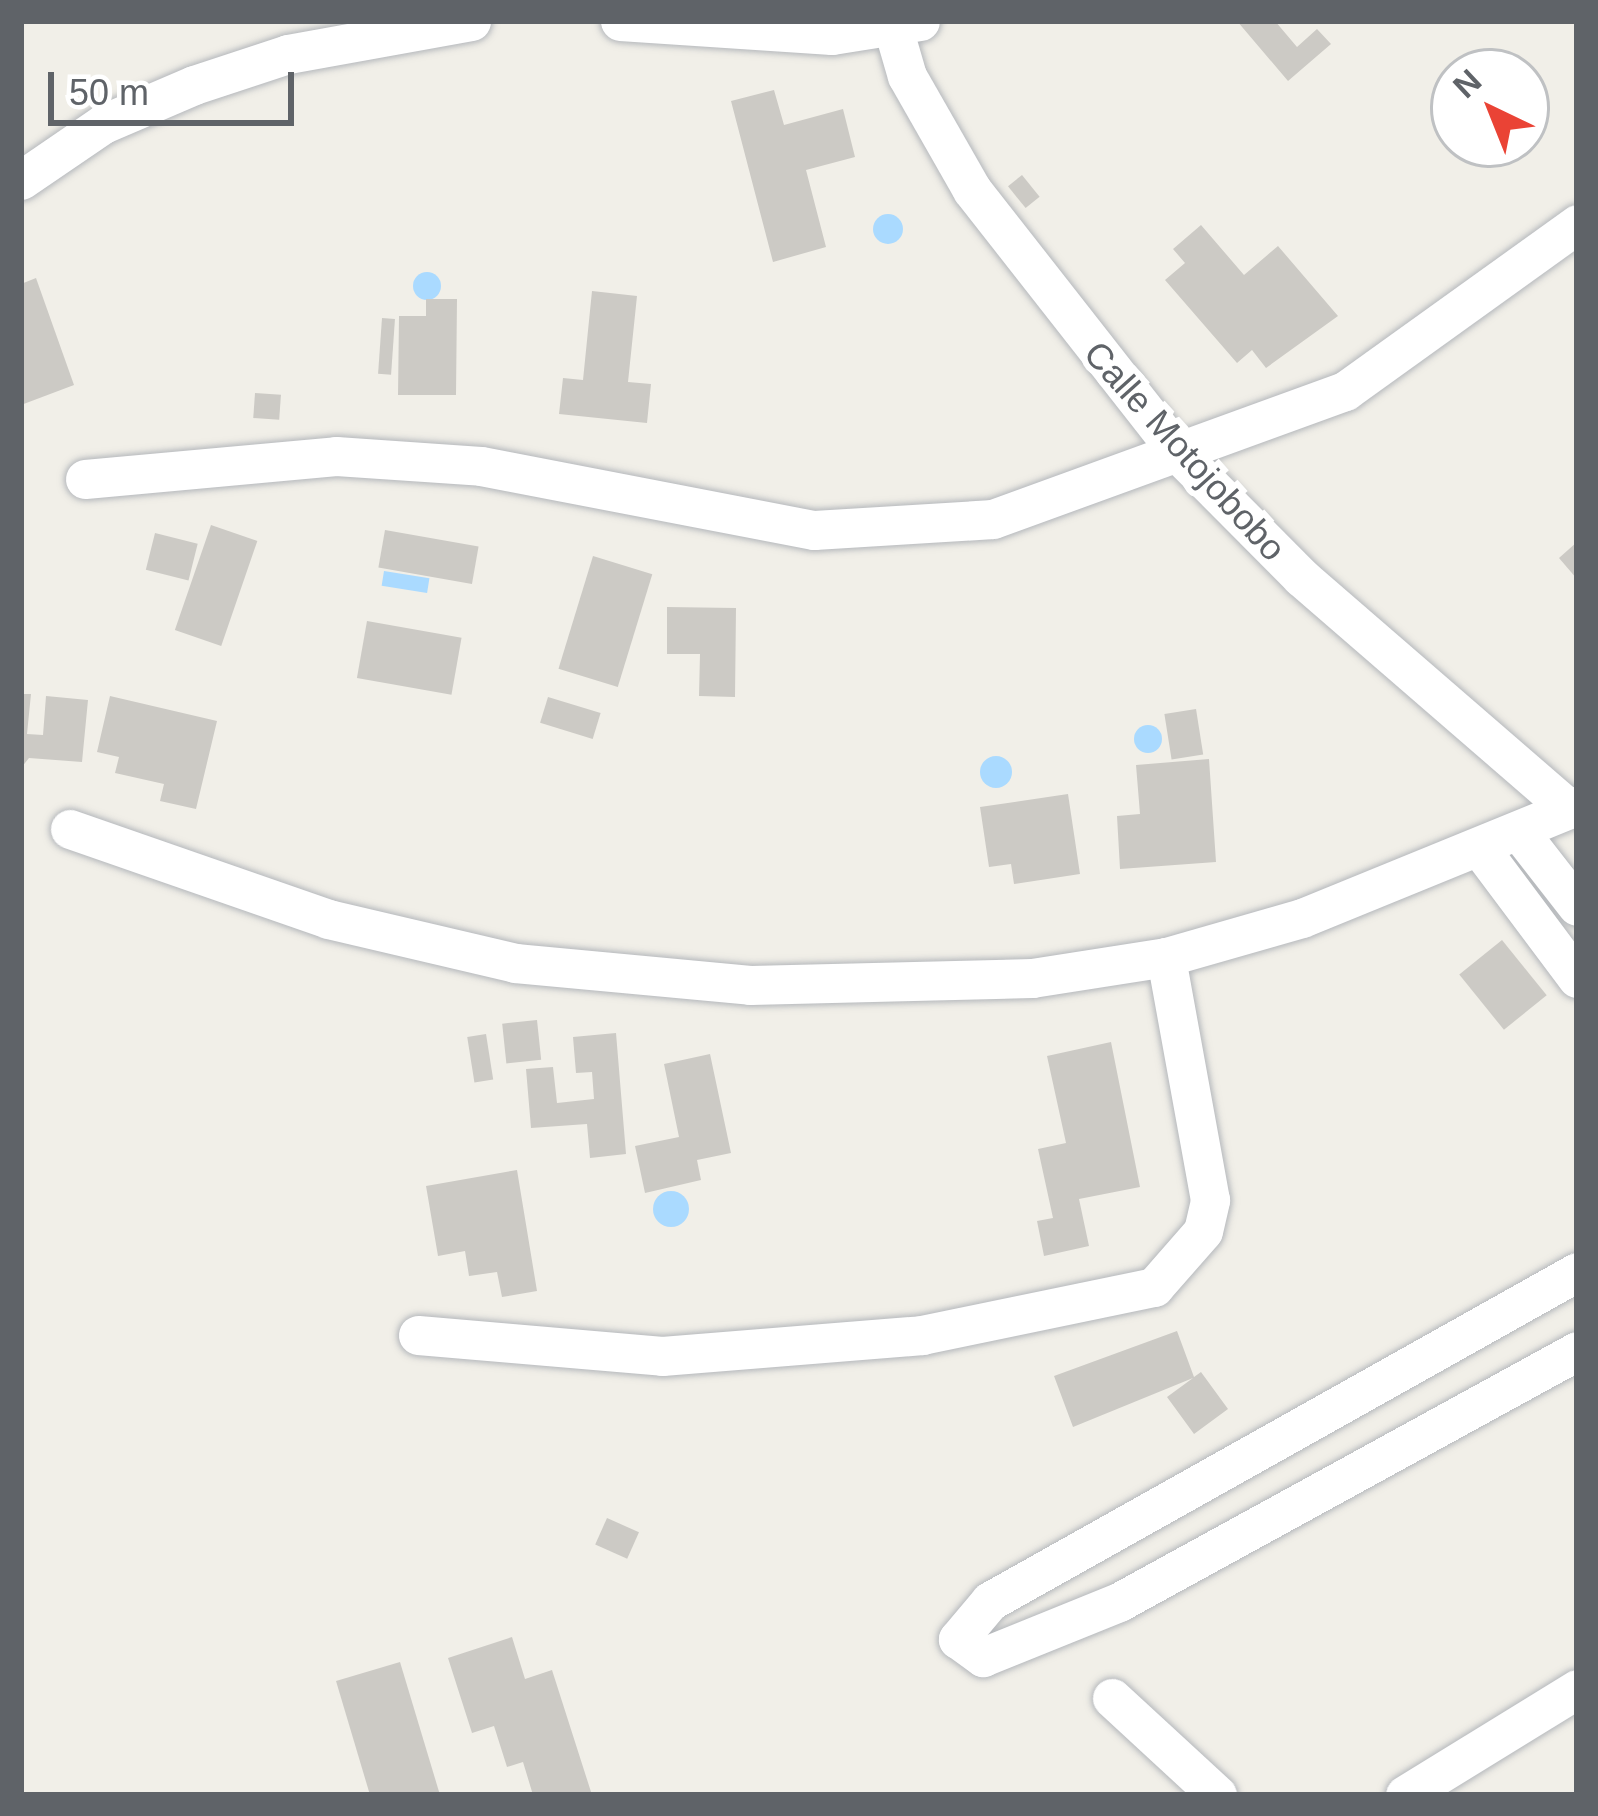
<!DOCTYPE html>
<html>
<head>
<meta charset="utf-8">
<style>
  body { margin:0 }
  #map { position:relative; width:1598px; height:1816px; overflow:hidden; background:#f1efe8; font-family:Helvetica,sans-serif }
  div>[style] { position:absolute }
  .water>* { inset:0; background:#aadaff; transform-origin:0 0 }
  .round { border-radius:50% }
  .building>* { inset:0; background:#cccac5; transform-origin:0 0 }
  .roads { filter:drop-shadow(0 0 3px #b5b8bc) drop-shadow(0 0 3px #b5b8bc) }
  .minor>* { height:39px; margin:-19.5px; padding:0 19.5px; transform-origin:19.5px; border-radius:19.5px; background:#fff }
  span { translate:-50% -50%; white-space:nowrap; text-align:center; line-height:1.15; -webkit-text-stroke:12px #fff; paint-order:stroke }
  .street-label { font-size:36px; color:#5f6368 }
  .frame { position:absolute; inset:0; border:24px solid #5f6368; pointer-events:none }
  .north { position:absolute; left:1430px; top:48px; width:120px; height:120px; box-sizing:border-box; background:#fff; border:3px solid #bfc1c3; border-radius:50%; rotate:317deg; font-size:33px; font-weight:700; line-height:48px; text-align:center; color:#5f6368 }
  .north::after { content:''; display:block; margin:auto; width:42px; height:54px; background:#ea4335; clip-path:polygon(50% 0,100% 100%,50% 72%,0 100%) }
  .scale { position:absolute; left:48px; top:72px; width:246px; height:54px; box-sizing:border-box; border:6px solid #5f6368; border-top:0; padding-left:15px; font-size:36px; line-height:42px; white-space:nowrap; color:#5f6368; -webkit-text-stroke:9px #fff; paint-order:stroke }
</style>
</head>
<body>
<div id="map">
  <div class="water">
    <i class="round" style="left:873px;top:214px;width:30px;height:30px"></i>
    <i class="round" style="left:413px;top:272px;width:28px;height:28px"></i>
    <i style="left:384px;top:571px;width:46px;height:15px;rotate:9deg"></i>
    <i class="round" style="left:1134px;top:725px;width:28px;height:28px"></i>
    <i class="round" style="left:980px;top:756px;width:32px;height:32px"></i>
    <i class="round" style="left:653px;top:1191px;width:36px;height:36px"></i>
  </div>
  <div class="building">
    <i style="clip-path:polygon(1237px 21px,1275px 21px,1297px 47px,1317px 29px,1331px 44px,1288px 81px)"></i>
    <i style="clip-path:polygon(774px 90px,784px 125px,843px 109px,855px 157px,806px 170px,826px 247px,773px 262px,731px 101px)"></i>
    <i style="left:1022px;top:175px;width:28px;height:18px;rotate:51deg"></i>
    <i style="clip-path:polygon(1201px 225px,1244px 275px,1278px 246px,1338px 316px,1266px 368px,1252px 350px,1237px 363px,1165px 280px,1185px 263px,1173px 249px)"></i>
    <i style="clip-path:polygon(36px 278px,74px 385px,21px 405px,21px 284px)"></i>
    <i style="clip-path:polygon(592px 291px,637px 296px,628px 382px,651px 384px,647px 423px,559px 414px,563px 378px,583px 380px)"></i>
    <i style="clip-path:polygon(426px 299px,457px 299px,456px 395px,398px 395px,399px 316px,426px 316px)"></i>
    <i style="left:382px;top:318px;width:13px;height:56px;rotate:4deg"></i>
    <i style="left:255px;top:393px;width:26px;height:25px;rotate:4deg"></i>
    <i style="left:211px;top:525px;width:49px;height:111px;rotate:19deg"></i>
    <i style="left:385px;top:530px;width:95px;height:38px;rotate:10deg"></i>
    <i style="left:155px;top:533px;width:44px;height:38px;rotate:14deg"></i>
    <i style="clip-path:polygon(1577px 542px,1577px 579px,1559px 558px)"></i>
    <i style="left:593px;top:556px;width:62px;height:118px;rotate:17deg"></i>
    <i style="clip-path:polygon(667px 607px,736px 608px,735px 697px,699px 696px,700px 654px,667px 654px)"></i>
    <i style="left:367px;top:621px;width:96px;height:58px;rotate:10deg"></i>
    <i style="clip-path:polygon(21px 694px,31px 694px,27px 734px,43px 735px,46px 696px,88px 700px,82px 762px,29px 758px,21px 768px)"></i>
    <i style="clip-path:polygon(110px 696px,217px 721px,196px 809px,160px 801px,164px 784px,115px 773px,119px 757px,97px 752px)"></i>
    <i style="left:548px;top:697px;width:55px;height:27px;rotate:17deg"></i>
    <i style="left:1196px;top:709px;width:46px;height:32px;rotate:81deg"></i>
    <i style="clip-path:polygon(1209px 759px,1216px 862px,1120px 869px,1117px 816px,1140px 814px,1136px 765px)"></i>
    <i style="clip-path:polygon(1068px 794px,1080px 874px,1014px 884px,1011px 864px,989px 867px,980px 807px)"></i>
    <i style="left:1502px;top:940px;width:71px;height:55px;rotate:51deg"></i>
    <i style="left:537px;top:1020px;width:40px;height:35px;rotate:84deg"></i>
    <i style="clip-path:polygon(616px 1033px,626px 1154px,590px 1158px,587px 1124px,531px 1128px,526px 1069px,553px 1067px,557px 1103px,594px 1099px,592px 1072px,576px 1073px,573px 1037px)"></i>
    <i style="left:486px;top:1034px;width:46px;height:19px;rotate:81deg"></i>
    <i style="clip-path:polygon(1111px 1042px,1140px 1187px,1079px 1199px,1089px 1246px,1044px 1256px,1037px 1221px,1053px 1218px,1038px 1149px,1066px 1143px,1047px 1056px)"></i>
    <i style="clip-path:polygon(710px 1054px,731px 1153px,697px 1160px,701px 1180px,645px 1193px,635px 1146px,679px 1137px,664px 1064px)"></i>
    <i style="clip-path:polygon(517px 1170px,537px 1291px,502px 1297px,497px 1272px,469px 1276px,465px 1251px,438px 1256px,426px 1186px)"></i>
    <i style="clip-path:polygon(1177px 1331px,1194px 1377px,1201px 1372px,1228px 1409px,1194px 1434px,1167px 1397px,1193px 1378px,1073px 1427px,1054px 1376px)"></i>
    <i style="left:607px;top:1518px;width:35px;height:29px;rotate:24deg"></i>
    <i style="clip-path:polygon(512px 1637px,525px 1679px,552px 1670px,592px 1795px,533px 1795px,523px 1762px,507px 1767px,494px 1726px,472px 1733px,448px 1658px)"></i>
    <i style="clip-path:polygon(400px 1662px,440px 1795px,370px 1795px,336px 1681px)"></i>
  </div>
  <div class="roads">
    <div class="minor">
      <i style="left:620px;top:21px;width:212px;rotate:3.8deg"></i>
      <i style="left:832px;top:35px;width:89px;rotate:-9deg"></i>
      <i style="left:891px;top:21px;width:57px;rotate:73.8deg"></i>
      <i style="left:907px;top:76px;width:131px;rotate:60.3deg"></i>
      <i style="left:972px;top:190px;width:334px;rotate:51.9deg"></i>
      <i style="left:1178px;top:453px;width:175px;rotate:45.2deg"></i>
      <i style="left:1301px;top:577px;width:354px;rotate:40.9deg"></i>
      <i style="left:21px;top:180px;width:99px;rotate:-34.3deg"></i>
      <i style="left:103px;top:124px;width:99px;rotate:-23.2deg"></i>
      <i style="left:194px;top:85px;width:99px;rotate:-18.3deg"></i>
      <i style="left:288px;top:54px;width:186px;rotate:-10.2deg"></i>
      <i style="left:85px;top:479px;width:252px;rotate:-5.2deg"></i>
      <i style="left:336px;top:456px;width:145px;rotate:3.9deg"></i>
      <i style="left:481px;top:466px;width:339px;rotate:10.9deg"></i>
      <i style="left:814px;top:530px;width:179px;rotate:-3.5deg"></i>
      <i style="left:993px;top:519px;width:375px;rotate:-20deg"></i>
      <i style="left:1345px;top:391px;width:286px;rotate:-35.7deg"></i>
      <i style="left:70px;top:829px;width:273px;rotate:19.2deg"></i>
      <i style="left:328px;top:919px;width:192px;rotate:13.2deg"></i>
      <i style="left:515px;top:963px;width:236px;rotate:5.3deg"></i>
      <i style="left:750px;top:985px;width:282px;rotate:-1.4deg"></i>
      <i style="left:1032px;top:978px;width:136px;rotate:-8.9deg"></i>
      <i style="left:1166px;top:957px;width:141px;rotate:-16deg"></i>
      <i style="left:1302px;top:918px;width:297px;rotate:-22.2deg"></i>
      <i style="left:1521px;top:834px;width:91px;rotate:52.1deg"></i>
      <i style="left:1482px;top:851px;width:159px;rotate:53.2deg"></i>
      <i style="left:1577px;top:1272px;width:673px;rotate:150.73deg"></i>
      <i style="left:990px;top:1601px;width:50px;rotate:130.1deg"></i>
      <i style="left:958px;top:1639px;width:31px;rotate:36deg"></i>
      <i style="left:983px;top:1657px;width:147px;rotate:-22deg"></i>
      <i style="left:1119px;top:1602px;width:522px;rotate:-28.72deg"></i>
      <i style="left:418px;top:1335px;width:245px;rotate:4.9deg"></i>
      <i style="left:662px;top:1356px;width:261px;rotate:-4.6deg"></i>
      <i style="left:922px;top:1335px;width:237px;rotate:-11.7deg"></i>
      <i style="left:1154px;top:1287px;width:74px;rotate:-48.8deg"></i>
      <i style="left:1203px;top:1231px;width:32px;rotate:-77deg"></i>
      <i style="left:1210px;top:1200px;width:247px;rotate:-100.3deg"></i>
      <i style="left:1112px;top:1698px;width:143px;rotate:42.7deg"></i>
      <i style="left:1405px;top:1795px;width:202px;rotate:-31.6deg"></i>
    </div>
  </div>
  <div class="street-label">
    <span style="left:1185px;top:451px;rotate:48deg">Calle Motojobobo</span>
  </div>
  <div class="frame"></div>
  <div class="north">N</div>
  <div class="scale">50 m</div>
</div>
</body>
</html>
